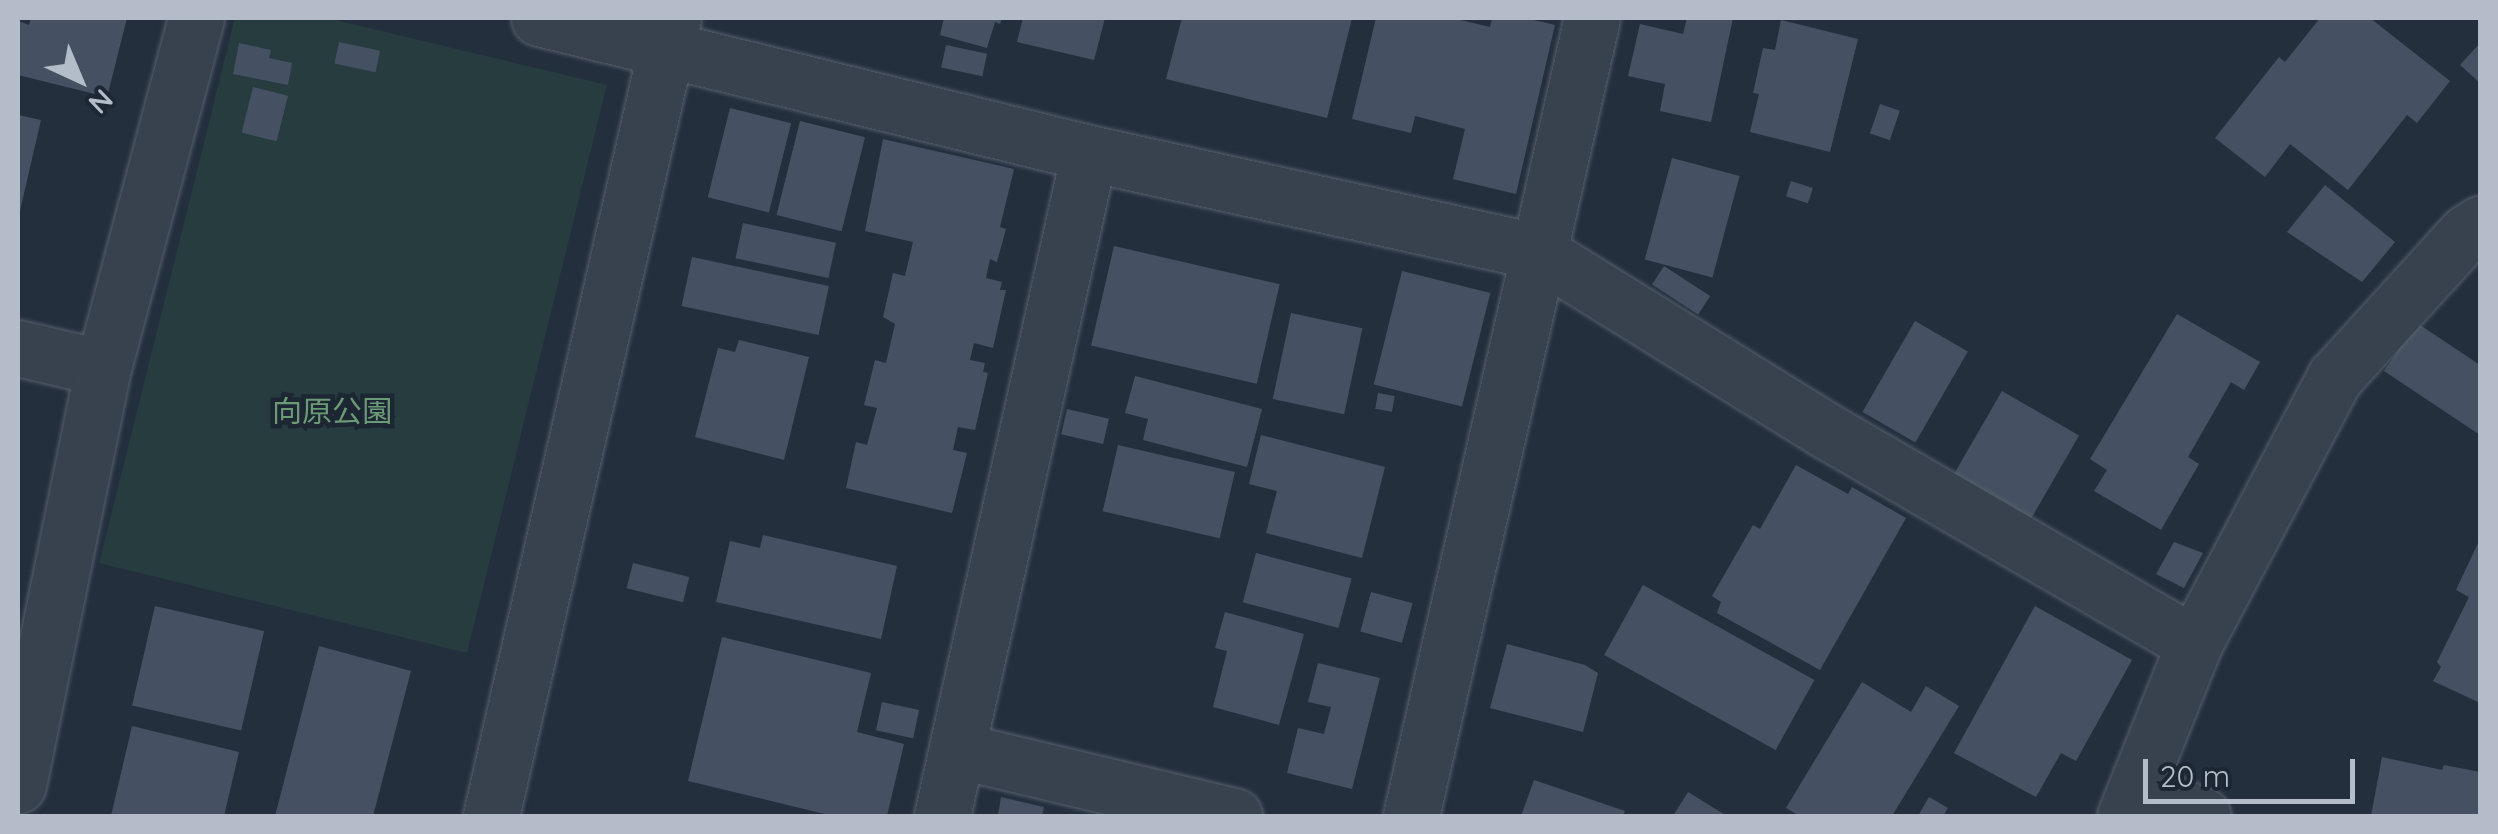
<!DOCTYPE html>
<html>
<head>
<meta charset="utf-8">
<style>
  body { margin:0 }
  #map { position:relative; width:2498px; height:834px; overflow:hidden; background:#242f3e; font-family:Quicksand,"Noto Sans JP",sans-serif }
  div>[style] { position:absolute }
  .green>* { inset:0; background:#263c3f }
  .building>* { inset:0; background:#455162; transform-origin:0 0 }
  .roads { filter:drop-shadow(0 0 2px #565f6c) drop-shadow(0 0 2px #565f6c) }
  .street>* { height:55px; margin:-27.5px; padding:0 27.5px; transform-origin:27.5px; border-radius:27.5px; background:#38414e }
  span { translate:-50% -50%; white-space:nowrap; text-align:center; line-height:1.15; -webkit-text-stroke:9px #1d2633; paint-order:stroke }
  .park-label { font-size:30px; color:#6b9a76 }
  .frame { position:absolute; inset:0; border:20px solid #b4bcc9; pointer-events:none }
  .north { position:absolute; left:30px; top:30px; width:100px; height:100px; -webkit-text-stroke:8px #1d2633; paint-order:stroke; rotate:136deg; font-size:28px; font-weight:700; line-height:40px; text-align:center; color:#b4bcc9 }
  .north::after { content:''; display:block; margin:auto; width:35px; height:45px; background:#b4bcc9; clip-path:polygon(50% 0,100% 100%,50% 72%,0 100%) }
  .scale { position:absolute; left:2143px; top:759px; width:212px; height:45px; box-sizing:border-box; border:5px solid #b4bcc9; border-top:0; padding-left:12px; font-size:30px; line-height:35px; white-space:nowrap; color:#b4bcc9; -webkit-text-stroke:8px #1d2633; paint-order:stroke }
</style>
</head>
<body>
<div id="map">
  <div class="green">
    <i style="clip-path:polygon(235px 18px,327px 18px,607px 85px,467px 653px,99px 563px)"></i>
  </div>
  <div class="building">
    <i style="clip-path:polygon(31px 18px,127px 18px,107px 97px,18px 75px,18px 21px,29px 25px)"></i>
    <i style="clip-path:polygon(944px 18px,1002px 18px,1000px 24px,995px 22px,987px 48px,940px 35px)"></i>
    <i style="clip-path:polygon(1023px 18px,1105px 18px,1094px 60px,1017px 42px)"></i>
    <i style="clip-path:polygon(1182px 18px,1352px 18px,1327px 118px,1166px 79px)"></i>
    <i style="clip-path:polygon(1376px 18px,1452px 18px,1490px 27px,1492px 18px,1525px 18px,1555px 25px,1516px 194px,1453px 179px,1465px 129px,1415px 116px,1411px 133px,1352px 119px)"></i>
    <i style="clip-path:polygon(1687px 18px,1733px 18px,1711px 122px,1660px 111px,1665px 84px,1628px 76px,1640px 24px,1683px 34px)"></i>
    <i style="clip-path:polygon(2320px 18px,2370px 18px,2450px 81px,2417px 123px,2407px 115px,2348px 190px,2290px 144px,2265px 177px,2215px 138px,2279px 57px,2285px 62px)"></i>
    <i style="clip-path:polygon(1781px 20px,1858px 39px,1830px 152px,1750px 132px,1759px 94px,1753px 93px,1763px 48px,1775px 50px)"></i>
    <i style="left:339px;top:42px;width:42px;height:22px;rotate:12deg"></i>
    <i style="clip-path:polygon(239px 43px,271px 50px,269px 58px,292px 63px,288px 85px,233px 74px)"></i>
    <i style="clip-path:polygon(2480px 43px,2480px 83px,2460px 65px)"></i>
    <i style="left:946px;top:45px;width:42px;height:23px;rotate:12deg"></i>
    <i style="left:253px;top:87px;width:36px;height:47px;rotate:14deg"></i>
    <i style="left:1880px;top:104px;width:21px;height:31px;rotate:19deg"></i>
    <i style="left:730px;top:108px;width:63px;height:92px;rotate:14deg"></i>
    <i style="clip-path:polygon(18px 115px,41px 120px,19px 215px,18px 215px)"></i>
    <i style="left:800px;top:121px;width:67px;height:97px;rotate:14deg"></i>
    <i style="clip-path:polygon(883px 139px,1014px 169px,1000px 227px,1006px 229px,997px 262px,990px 259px,986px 278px,1002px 282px,1000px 290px,1006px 290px,993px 348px,974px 343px,970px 360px,985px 363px,983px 372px,988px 373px,975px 430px,958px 427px,953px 450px,967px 453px,952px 513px,846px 488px,856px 442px,867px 445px,877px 408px,864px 405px,875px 360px,886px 363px,895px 324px,883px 317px,893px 273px,905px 276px,913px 242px,865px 231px)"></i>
    <i style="left:1672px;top:158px;width:70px;height:105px;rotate:15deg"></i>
    <i style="left:1791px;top:181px;width:23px;height:16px;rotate:18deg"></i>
    <i style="clip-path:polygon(2325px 185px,2395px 242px,2362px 282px,2287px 232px)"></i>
    <i style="left:743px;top:223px;width:95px;height:36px;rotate:12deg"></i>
    <i style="left:1114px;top:246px;width:170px;height:102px;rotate:13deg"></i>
    <i style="left:692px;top:257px;width:140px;height:50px;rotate:12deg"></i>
    <i style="left:1664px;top:266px;width:55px;height:22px;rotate:33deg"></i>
    <i style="left:1402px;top:271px;width:91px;height:117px;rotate:14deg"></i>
    <i style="left:1291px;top:313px;width:73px;height:88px;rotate:12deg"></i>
    <i style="clip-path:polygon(2177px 314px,2260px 362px,2244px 390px,2231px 382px,2188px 457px,2199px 464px,2161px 530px,2094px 491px,2107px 470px,2090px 459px)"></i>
    <i style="left:1915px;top:321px;width:61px;height:105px;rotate:30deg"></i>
    <i style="clip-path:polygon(2417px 323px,2480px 365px,2480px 435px,2384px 371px)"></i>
    <i style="clip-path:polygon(739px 340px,809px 357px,784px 460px,695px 437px,718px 348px,735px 352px)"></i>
    <i style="clip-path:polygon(1135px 376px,1262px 409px,1247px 467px,1143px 440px,1148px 419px,1125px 413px)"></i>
    <i style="left:2002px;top:391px;width:89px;height:98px;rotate:30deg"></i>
    <i style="left:1378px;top:393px;width:17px;height:16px;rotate:10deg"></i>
    <i style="left:1067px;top:409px;width:43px;height:26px;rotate:13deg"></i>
    <i style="clip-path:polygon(1261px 435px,1385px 467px,1362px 558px,1266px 533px,1277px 491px,1249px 484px)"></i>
    <i style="left:1118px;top:445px;width:120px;height:68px;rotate:13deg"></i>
    <i style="clip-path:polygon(1796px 465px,1848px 494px,1852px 487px,1906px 518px,1820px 670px,1717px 613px,1721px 602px,1712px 596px,1753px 525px,1760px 529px)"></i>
    <i style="clip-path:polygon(763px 535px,897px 566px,881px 639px,716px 602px,730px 541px,760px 548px)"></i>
    <i style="clip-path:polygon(2480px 539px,2480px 703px,2433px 681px,2441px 667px,2437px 662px,2469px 597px,2456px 590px)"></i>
    <i style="clip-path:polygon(2174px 542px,2203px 553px,2184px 588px,2156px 574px)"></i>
    <i style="left:1256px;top:553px;width:99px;height:51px;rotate:15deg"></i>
    <i style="left:633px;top:563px;width:58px;height:26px;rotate:14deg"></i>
    <i style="left:1643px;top:585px;width:196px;height:80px;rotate:29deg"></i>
    <i style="left:1371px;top:592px;width:43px;height:41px;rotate:15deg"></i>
    <i style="left:155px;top:606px;width:112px;height:102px;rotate:13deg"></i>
    <i style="clip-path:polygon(2035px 606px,2132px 660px,2076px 761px,2061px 753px,2036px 797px,1954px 753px)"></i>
    <i style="clip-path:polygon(1225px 612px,1304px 634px,1279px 725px,1213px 707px,1227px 651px,1215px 648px)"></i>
    <i style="clip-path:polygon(722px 637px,871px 673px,857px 732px,904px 744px,887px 816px,833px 816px,688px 781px)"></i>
    <i style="clip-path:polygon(1507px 644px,1585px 665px,1598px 673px,1583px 732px,1490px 708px)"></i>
    <i style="clip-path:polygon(319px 646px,411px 671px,373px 816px,275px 816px)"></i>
    <i style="clip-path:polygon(1318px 663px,1380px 678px,1352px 789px,1287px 773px,1298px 728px,1324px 734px,1331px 707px,1308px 702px)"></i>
    <i style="clip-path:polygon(1862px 682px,1911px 712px,1926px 686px,1959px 706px,1892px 816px,1800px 816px,1786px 808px)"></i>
    <i style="left:882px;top:702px;width:38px;height:29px;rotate:12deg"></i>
    <i style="clip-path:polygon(132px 726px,239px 752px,224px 816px,111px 816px)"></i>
    <i style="clip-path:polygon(2382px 757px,2442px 770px,2444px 765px,2480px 772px,2480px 816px,2371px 816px)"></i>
    <i style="clip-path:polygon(1534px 780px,1625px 811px,1623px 816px,1521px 816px)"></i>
    <i style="clip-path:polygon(1688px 792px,1727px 816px,1673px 816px)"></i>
    <i style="clip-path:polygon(1001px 797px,1044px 807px,1042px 816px,998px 815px)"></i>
    <i style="clip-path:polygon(1929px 797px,1948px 808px,1943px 816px,1918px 816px)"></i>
  </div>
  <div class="roads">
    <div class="street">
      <i style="left:539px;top:18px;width:566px;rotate:13.79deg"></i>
      <i style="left:1089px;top:153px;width:460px;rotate:12.4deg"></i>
      <i style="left:1538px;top:252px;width:340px;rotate:31.8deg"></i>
      <i style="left:1827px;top:431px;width:424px;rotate:30.1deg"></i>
      <i style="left:18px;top:348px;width:87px;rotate:13.2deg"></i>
      <i style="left:957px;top:750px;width:285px;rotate:13.4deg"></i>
      <i style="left:18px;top:785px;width:426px;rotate:-78.5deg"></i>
      <i style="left:103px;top:368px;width:362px;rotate:-75.1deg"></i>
      <i style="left:2137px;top:789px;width:71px;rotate:22.2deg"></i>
      <i style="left:491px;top:816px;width:818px;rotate:-77.15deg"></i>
      <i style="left:942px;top:816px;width:679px;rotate:-77.5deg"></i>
      <i style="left:1411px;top:816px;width:818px;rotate:-77.22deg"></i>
      <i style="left:2125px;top:816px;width:185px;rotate:-68.1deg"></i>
      <i style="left:2194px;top:644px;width:302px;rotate:-62.2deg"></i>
      <i style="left:2335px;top:377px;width:195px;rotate:-47.7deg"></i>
      <i style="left:2466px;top:233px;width:17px;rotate:-33deg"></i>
    </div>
  </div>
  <div class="park-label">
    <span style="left:332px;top:411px">向原公園</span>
  </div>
  <div class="frame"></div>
  <div class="north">N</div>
  <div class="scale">20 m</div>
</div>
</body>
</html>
